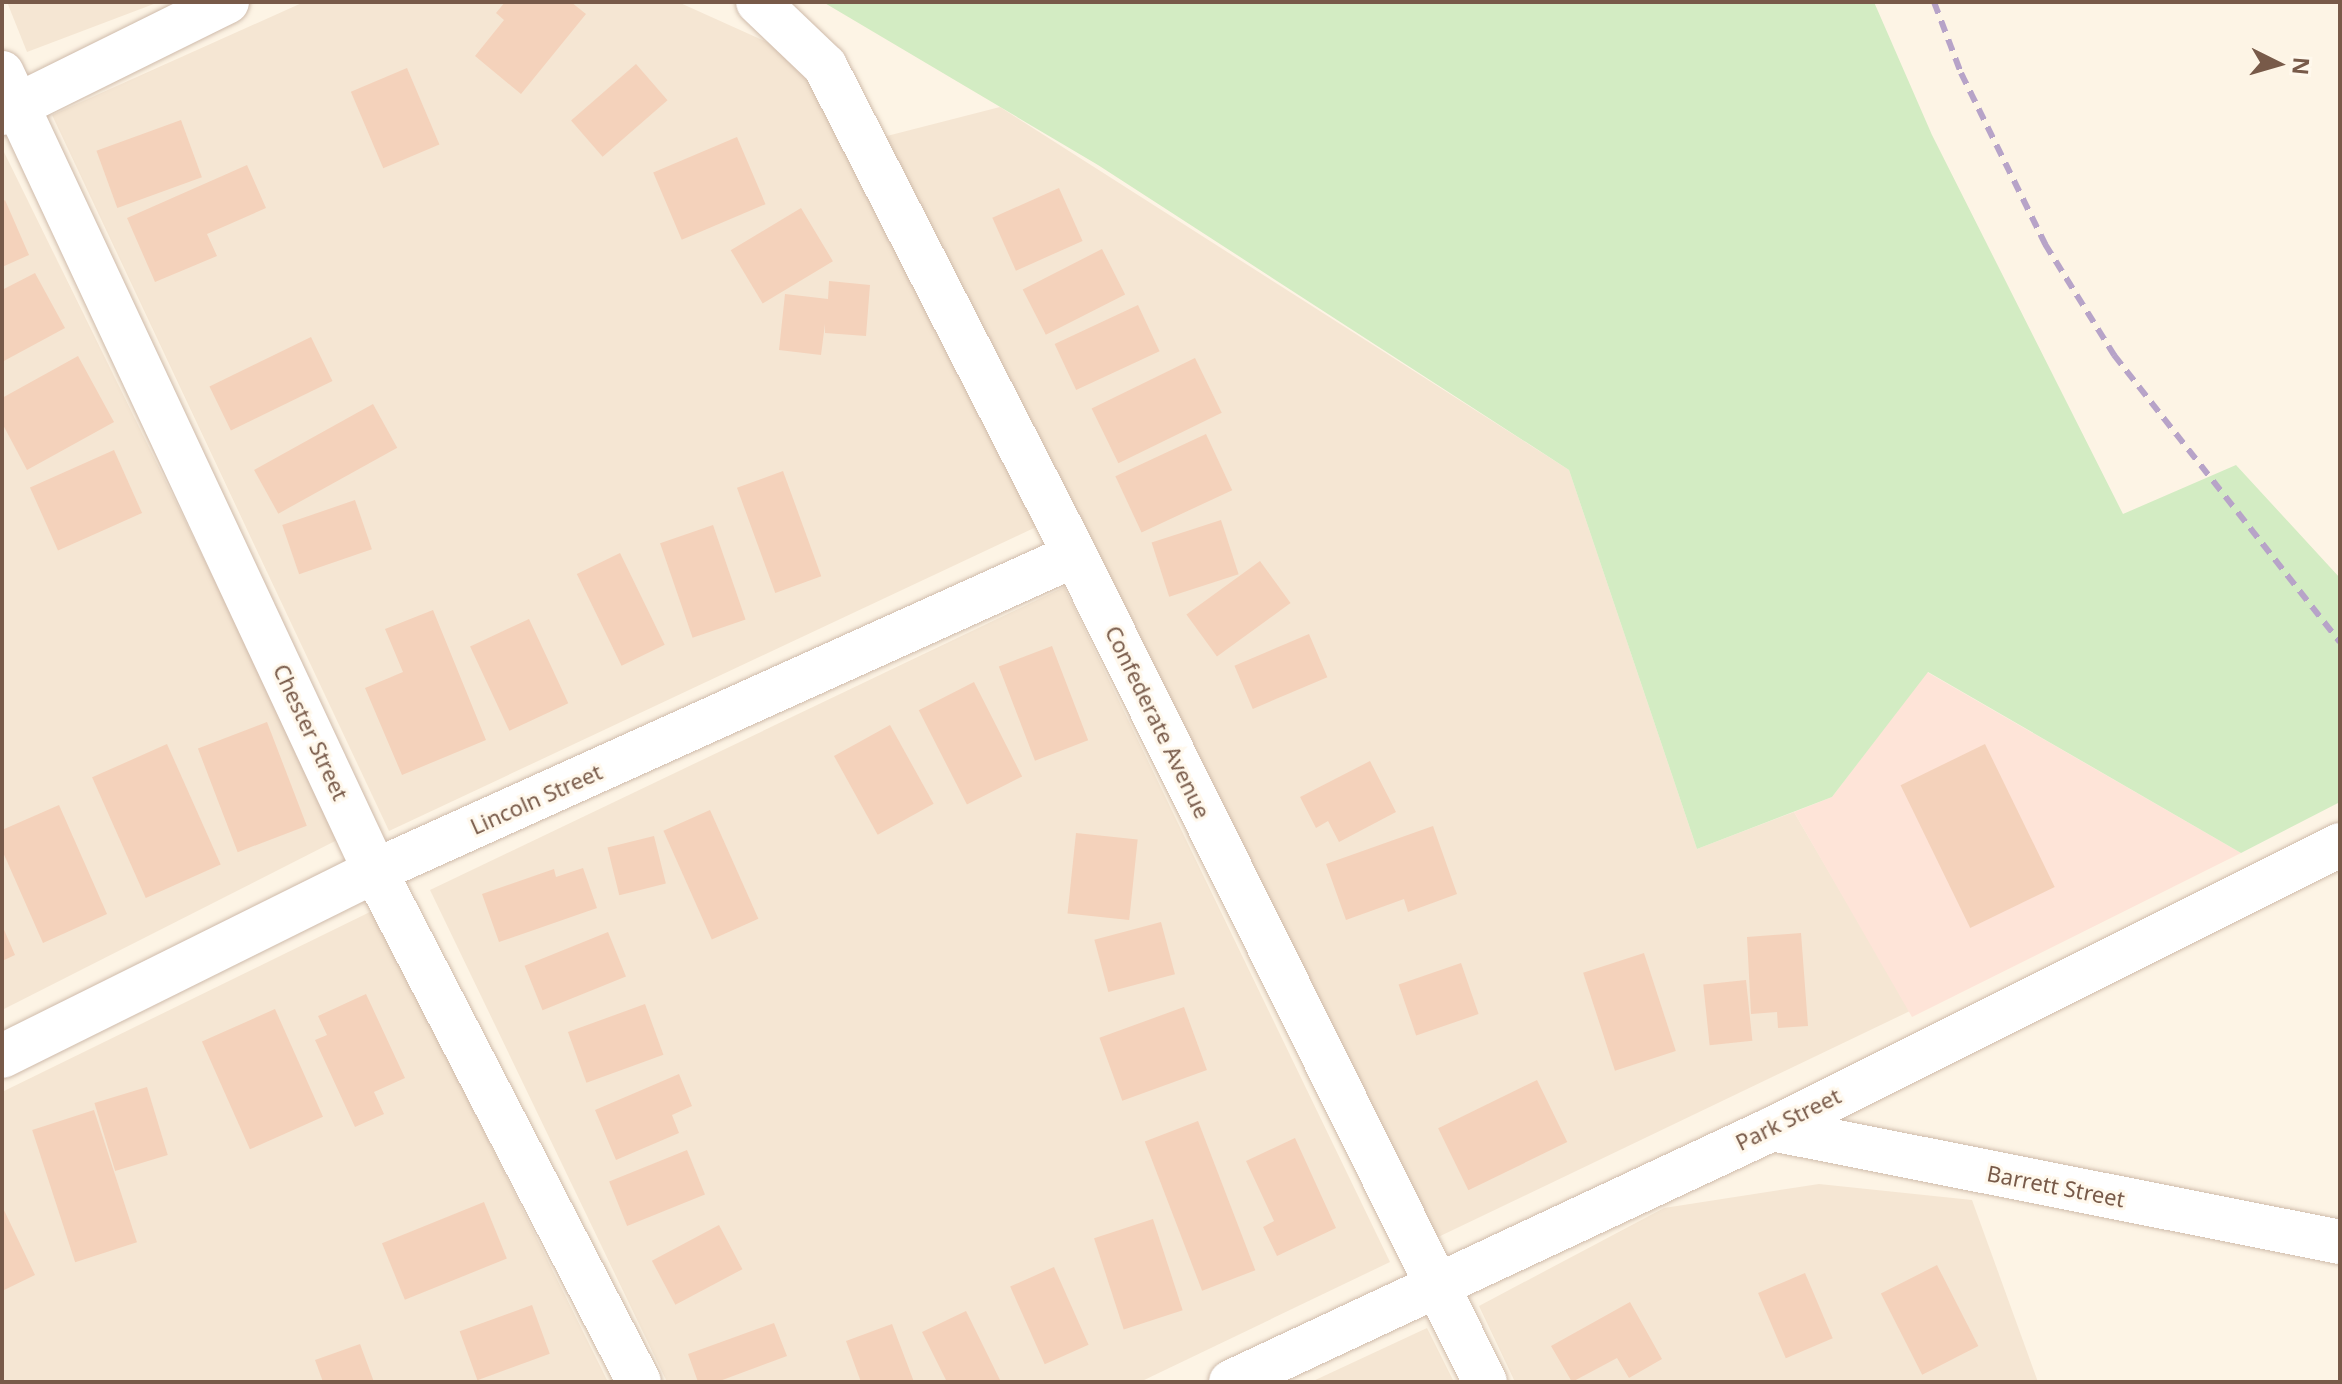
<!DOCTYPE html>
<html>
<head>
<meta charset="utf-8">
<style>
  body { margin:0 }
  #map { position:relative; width:2342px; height:1384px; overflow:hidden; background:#fdf4e5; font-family:"Noto Sans",sans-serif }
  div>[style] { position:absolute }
  .residential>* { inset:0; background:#f5e6d3 }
  .commercial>* { inset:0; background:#fee4d8 }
  .green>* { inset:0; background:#d3ecc3 }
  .building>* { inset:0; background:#f4d2bb; transform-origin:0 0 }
  .roads { filter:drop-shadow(0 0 2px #cfbbab) drop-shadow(0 0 2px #cfbbab) }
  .minor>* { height:44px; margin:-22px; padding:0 22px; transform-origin:22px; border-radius:22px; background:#fff }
  .rail>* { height:6px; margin-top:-3px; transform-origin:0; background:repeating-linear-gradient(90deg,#b7a3c8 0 12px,transparent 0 20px) }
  span { translate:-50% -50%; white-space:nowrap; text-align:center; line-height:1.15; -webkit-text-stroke:6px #fff8ec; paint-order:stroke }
  .street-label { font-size:22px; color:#785a49 }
  .frame { position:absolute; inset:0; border:4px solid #785a49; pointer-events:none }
  .north { position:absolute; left:2238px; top:24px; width:80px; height:80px; -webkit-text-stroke:6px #fff8ec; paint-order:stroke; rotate:95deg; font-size:22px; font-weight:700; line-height:32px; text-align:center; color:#785a49 }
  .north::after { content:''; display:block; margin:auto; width:28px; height:36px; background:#785a49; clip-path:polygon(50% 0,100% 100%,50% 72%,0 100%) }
</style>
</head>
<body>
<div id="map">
  <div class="residential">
    <i style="clip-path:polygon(7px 2px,159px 2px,27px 52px)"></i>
    <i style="clip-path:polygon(304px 2px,678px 2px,798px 56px,1036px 527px,389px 831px,52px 115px)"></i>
    <i style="clip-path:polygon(1000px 107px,1569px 470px,1697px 849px,1794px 812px,1910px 1011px,1434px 1239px,883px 137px)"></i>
    <i style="clip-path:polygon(2px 148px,341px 838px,2px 1010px)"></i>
    <i style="clip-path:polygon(1064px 587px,1390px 1262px,1140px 1382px,667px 1382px,430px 890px)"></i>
    <i style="clip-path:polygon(374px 910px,608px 1382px,2px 1382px,2px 1092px)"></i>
    <i style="clip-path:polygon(1819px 1184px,1972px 1200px,2038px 1382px,1515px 1382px,1479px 1306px,1664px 1208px)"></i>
    <i style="clip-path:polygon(1427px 1328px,1454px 1382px,1311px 1382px)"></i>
  </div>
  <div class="commercial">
    <i style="clip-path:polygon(1927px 672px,2241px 853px,1912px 1017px,1794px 812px,1832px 797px)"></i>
  </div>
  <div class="green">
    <i style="clip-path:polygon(823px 2px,1874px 2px,1932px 135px,2123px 514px,2236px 465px,2340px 578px,2340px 802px,2241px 853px,1928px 672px,1832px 797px,1697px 849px,1569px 470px,1098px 165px)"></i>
  </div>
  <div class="building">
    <i style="clip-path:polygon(505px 2px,571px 2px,586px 14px,521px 94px,475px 56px,504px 20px,496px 13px)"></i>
    <i style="left:636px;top:64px;width:48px;height:86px;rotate:49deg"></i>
    <i style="left:407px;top:68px;width:83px;height:61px;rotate:67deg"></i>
    <i style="left:181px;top:120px;width:61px;height:90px;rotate:70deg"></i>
    <i style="left:737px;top:137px;width:73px;height:91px;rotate:67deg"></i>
    <i style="clip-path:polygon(247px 165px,266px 208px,207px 234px,217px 256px,155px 282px,127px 218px)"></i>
    <i style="left:1059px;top:188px;width:58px;height:73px;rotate:66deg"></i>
    <i style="clip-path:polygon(5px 200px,29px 255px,2px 267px,2px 202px)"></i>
    <i style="left:801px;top:208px;width:62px;height:82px;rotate:59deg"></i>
    <i style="left:1102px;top:249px;width:51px;height:89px;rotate:63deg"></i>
    <i style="clip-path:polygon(35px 273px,65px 328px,2px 362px,2px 290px)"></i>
    <i style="clip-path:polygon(829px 281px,870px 285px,866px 336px,825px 333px,825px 324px,821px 355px,779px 350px,785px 294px,828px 299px)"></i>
    <i style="left:1138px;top:305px;width:51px;height:92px;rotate:65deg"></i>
    <i style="left:311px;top:337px;width:49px;height:113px;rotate:64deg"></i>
    <i style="clip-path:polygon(78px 356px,114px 422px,27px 470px,2px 423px,2px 398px)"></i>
    <i style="left:1195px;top:358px;width:61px;height:115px;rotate:64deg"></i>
    <i style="left:373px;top:404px;width:50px;height:136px;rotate:61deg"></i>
    <i style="left:1206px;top:434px;width:62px;height:100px;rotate:65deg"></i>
    <i style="left:114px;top:450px;width:69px;height:92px;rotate:66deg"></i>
    <i style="left:783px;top:471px;width:112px;height:49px;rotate:70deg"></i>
    <i style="left:355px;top:500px;width:52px;height:77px;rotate:71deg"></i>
    <i style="left:1221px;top:520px;width:57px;height:73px;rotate:72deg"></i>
    <i style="left:713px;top:525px;width:100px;height:56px;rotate:71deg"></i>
    <i style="left:620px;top:553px;width:102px;height:48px;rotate:64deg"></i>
    <i style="left:1260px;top:561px;width:52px;height:91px;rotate:54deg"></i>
    <i style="clip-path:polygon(433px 610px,486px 740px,402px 775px,365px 688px,403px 672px,385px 629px)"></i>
    <i style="left:529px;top:619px;width:93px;height:65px;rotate:65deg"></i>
    <i style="left:1309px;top:634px;width:47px;height:81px;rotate:67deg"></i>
    <i style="left:1052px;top:646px;width:101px;height:57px;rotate:69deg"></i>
    <i style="left:974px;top:682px;width:106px;height:62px;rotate:63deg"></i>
    <i style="left:267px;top:722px;width:111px;height:74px;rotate:69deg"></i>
    <i style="left:890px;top:725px;width:90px;height:64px;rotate:61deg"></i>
    <i style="left:167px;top:744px;width:132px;height:82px;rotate:66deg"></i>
    <i style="left:1985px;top:744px;width:159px;height:94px;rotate:64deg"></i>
    <i style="clip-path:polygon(1370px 761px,1396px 812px,1339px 842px,1328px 821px,1316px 828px,1300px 797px)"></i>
    <i style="clip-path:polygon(59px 805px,107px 914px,43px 943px,2px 850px,2px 830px)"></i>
    <i style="left:710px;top:810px;width:119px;height:51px;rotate:66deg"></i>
    <i style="clip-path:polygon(1433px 826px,1457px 894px,1408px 912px,1404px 899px,1346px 920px,1326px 864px)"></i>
    <i style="left:1076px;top:833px;width:62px;height:81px;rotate:6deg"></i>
    <i style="left:654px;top:836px;width:49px;height:48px;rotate:76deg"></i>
    <i style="clip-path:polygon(583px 868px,597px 908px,499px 942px,482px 894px,554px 869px,556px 877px)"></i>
    <i style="left:1161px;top:922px;width:54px;height:69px;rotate:75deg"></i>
    <i style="clip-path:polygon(2px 925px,15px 955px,2px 961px)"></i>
    <i style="left:608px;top:932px;width:48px;height:90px;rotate:68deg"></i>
    <i style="clip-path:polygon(1801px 933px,1808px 1026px,1778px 1028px,1777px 1012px,1751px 1014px,1747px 937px)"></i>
    <i style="left:1644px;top:953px;width:103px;height:64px;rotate:72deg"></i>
    <i style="left:1461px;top:963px;width:54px;height:66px;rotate:71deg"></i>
    <i style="left:1746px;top:980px;width:61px;height:43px;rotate:84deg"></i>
    <i style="clip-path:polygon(366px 994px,405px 1078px,374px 1092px,384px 1114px,355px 1127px,315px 1040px,327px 1035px,318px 1016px)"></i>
    <i style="left:645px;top:1004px;width:54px;height:82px;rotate:70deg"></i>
    <i style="left:1184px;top:1007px;width:67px;height:90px;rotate:70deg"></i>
    <i style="left:275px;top:1009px;width:118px;height:80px;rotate:66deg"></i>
    <i style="clip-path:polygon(679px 1074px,692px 1106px,672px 1115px,679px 1133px,616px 1160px,595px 1110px)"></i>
    <i style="left:1537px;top:1080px;width:69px;height:110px;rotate:64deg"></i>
    <i style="left:147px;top:1087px;width:71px;height:55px;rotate:73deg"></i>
    <i style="left:94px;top:1110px;width:139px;height:65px;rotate:72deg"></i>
    <i style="left:1198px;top:1121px;width:160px;height:57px;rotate:69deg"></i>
    <i style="clip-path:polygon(1295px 1138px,1336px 1228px,1277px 1256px,1263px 1227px,1274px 1221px,1246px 1161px)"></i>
    <i style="left:687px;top:1150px;width:48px;height:84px;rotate:68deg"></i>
    <i style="left:484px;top:1202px;width:61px;height:110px;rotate:68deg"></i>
    <i style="clip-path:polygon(2px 1206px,35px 1275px,2px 1291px)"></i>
    <i style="left:1153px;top:1219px;width:96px;height:62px;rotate:72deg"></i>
    <i style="left:719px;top:1225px;width:50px;height:76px;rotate:62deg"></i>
    <i style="left:1937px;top:1265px;width:91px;height:63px;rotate:63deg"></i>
    <i style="left:1054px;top:1267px;width:85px;height:48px;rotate:66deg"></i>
    <i style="left:1805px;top:1273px;width:71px;height:51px;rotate:67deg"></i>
    <i style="clip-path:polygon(1630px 1302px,1662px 1359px,1629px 1378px,1617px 1358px,1572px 1382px,1551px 1346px)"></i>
    <i style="left:532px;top:1305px;width:52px;height:77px;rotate:70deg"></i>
    <i style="clip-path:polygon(966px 1311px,1001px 1382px,947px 1382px,922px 1332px)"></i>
    <i style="clip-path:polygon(774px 1323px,787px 1356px,717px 1382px,698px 1382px,688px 1354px)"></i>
    <i style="clip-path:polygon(892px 1324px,914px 1382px,861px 1382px,846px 1341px)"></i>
    <i style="clip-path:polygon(360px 1344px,374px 1382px,323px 1382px,315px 1360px)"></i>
  </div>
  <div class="roads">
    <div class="minor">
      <i style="left:758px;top:2px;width:93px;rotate:43.7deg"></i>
      <i style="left:825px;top:66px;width:549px;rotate:62.92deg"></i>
      <i style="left:1075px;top:555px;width:923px;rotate:63.63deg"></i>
      <i style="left:2px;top:73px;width:881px;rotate:64.95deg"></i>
      <i style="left:375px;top:871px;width:575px;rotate:62.68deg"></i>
      <i style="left:2px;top:113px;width:251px;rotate:-26.3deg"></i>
      <i style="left:2px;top:1056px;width:416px;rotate:-26.4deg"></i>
      <i style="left:375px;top:871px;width:768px;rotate:-24.3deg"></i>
      <i style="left:1772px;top:1129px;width:579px;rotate:11.25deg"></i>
      <i style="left:1231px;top:1382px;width:597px;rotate:-25.06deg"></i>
      <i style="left:1772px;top:1129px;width:635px;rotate:-26.57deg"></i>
    </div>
  </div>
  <div class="rail">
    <i style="left:1934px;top:2px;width:76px;rotate:69.2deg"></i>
    <i style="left:1961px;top:73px;width:191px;rotate:63.8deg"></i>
    <i style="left:2045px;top:244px;width:131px;rotate:58.1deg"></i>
    <i style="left:2114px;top:355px;width:365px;rotate:51.8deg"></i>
  </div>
  <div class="street-label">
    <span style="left:1158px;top:722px;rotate:64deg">Confederate Avenue</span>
    <span style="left:311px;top:732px;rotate:65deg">Chester Street</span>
    <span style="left:536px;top:799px;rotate:-24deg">Lincoln Street</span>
    <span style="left:1788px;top:1119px;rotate:-26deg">Park Street</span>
    <span style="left:2056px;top:1186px;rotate:11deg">Barrett Street</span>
  </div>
  <div class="frame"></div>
  <div class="north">N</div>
</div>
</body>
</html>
